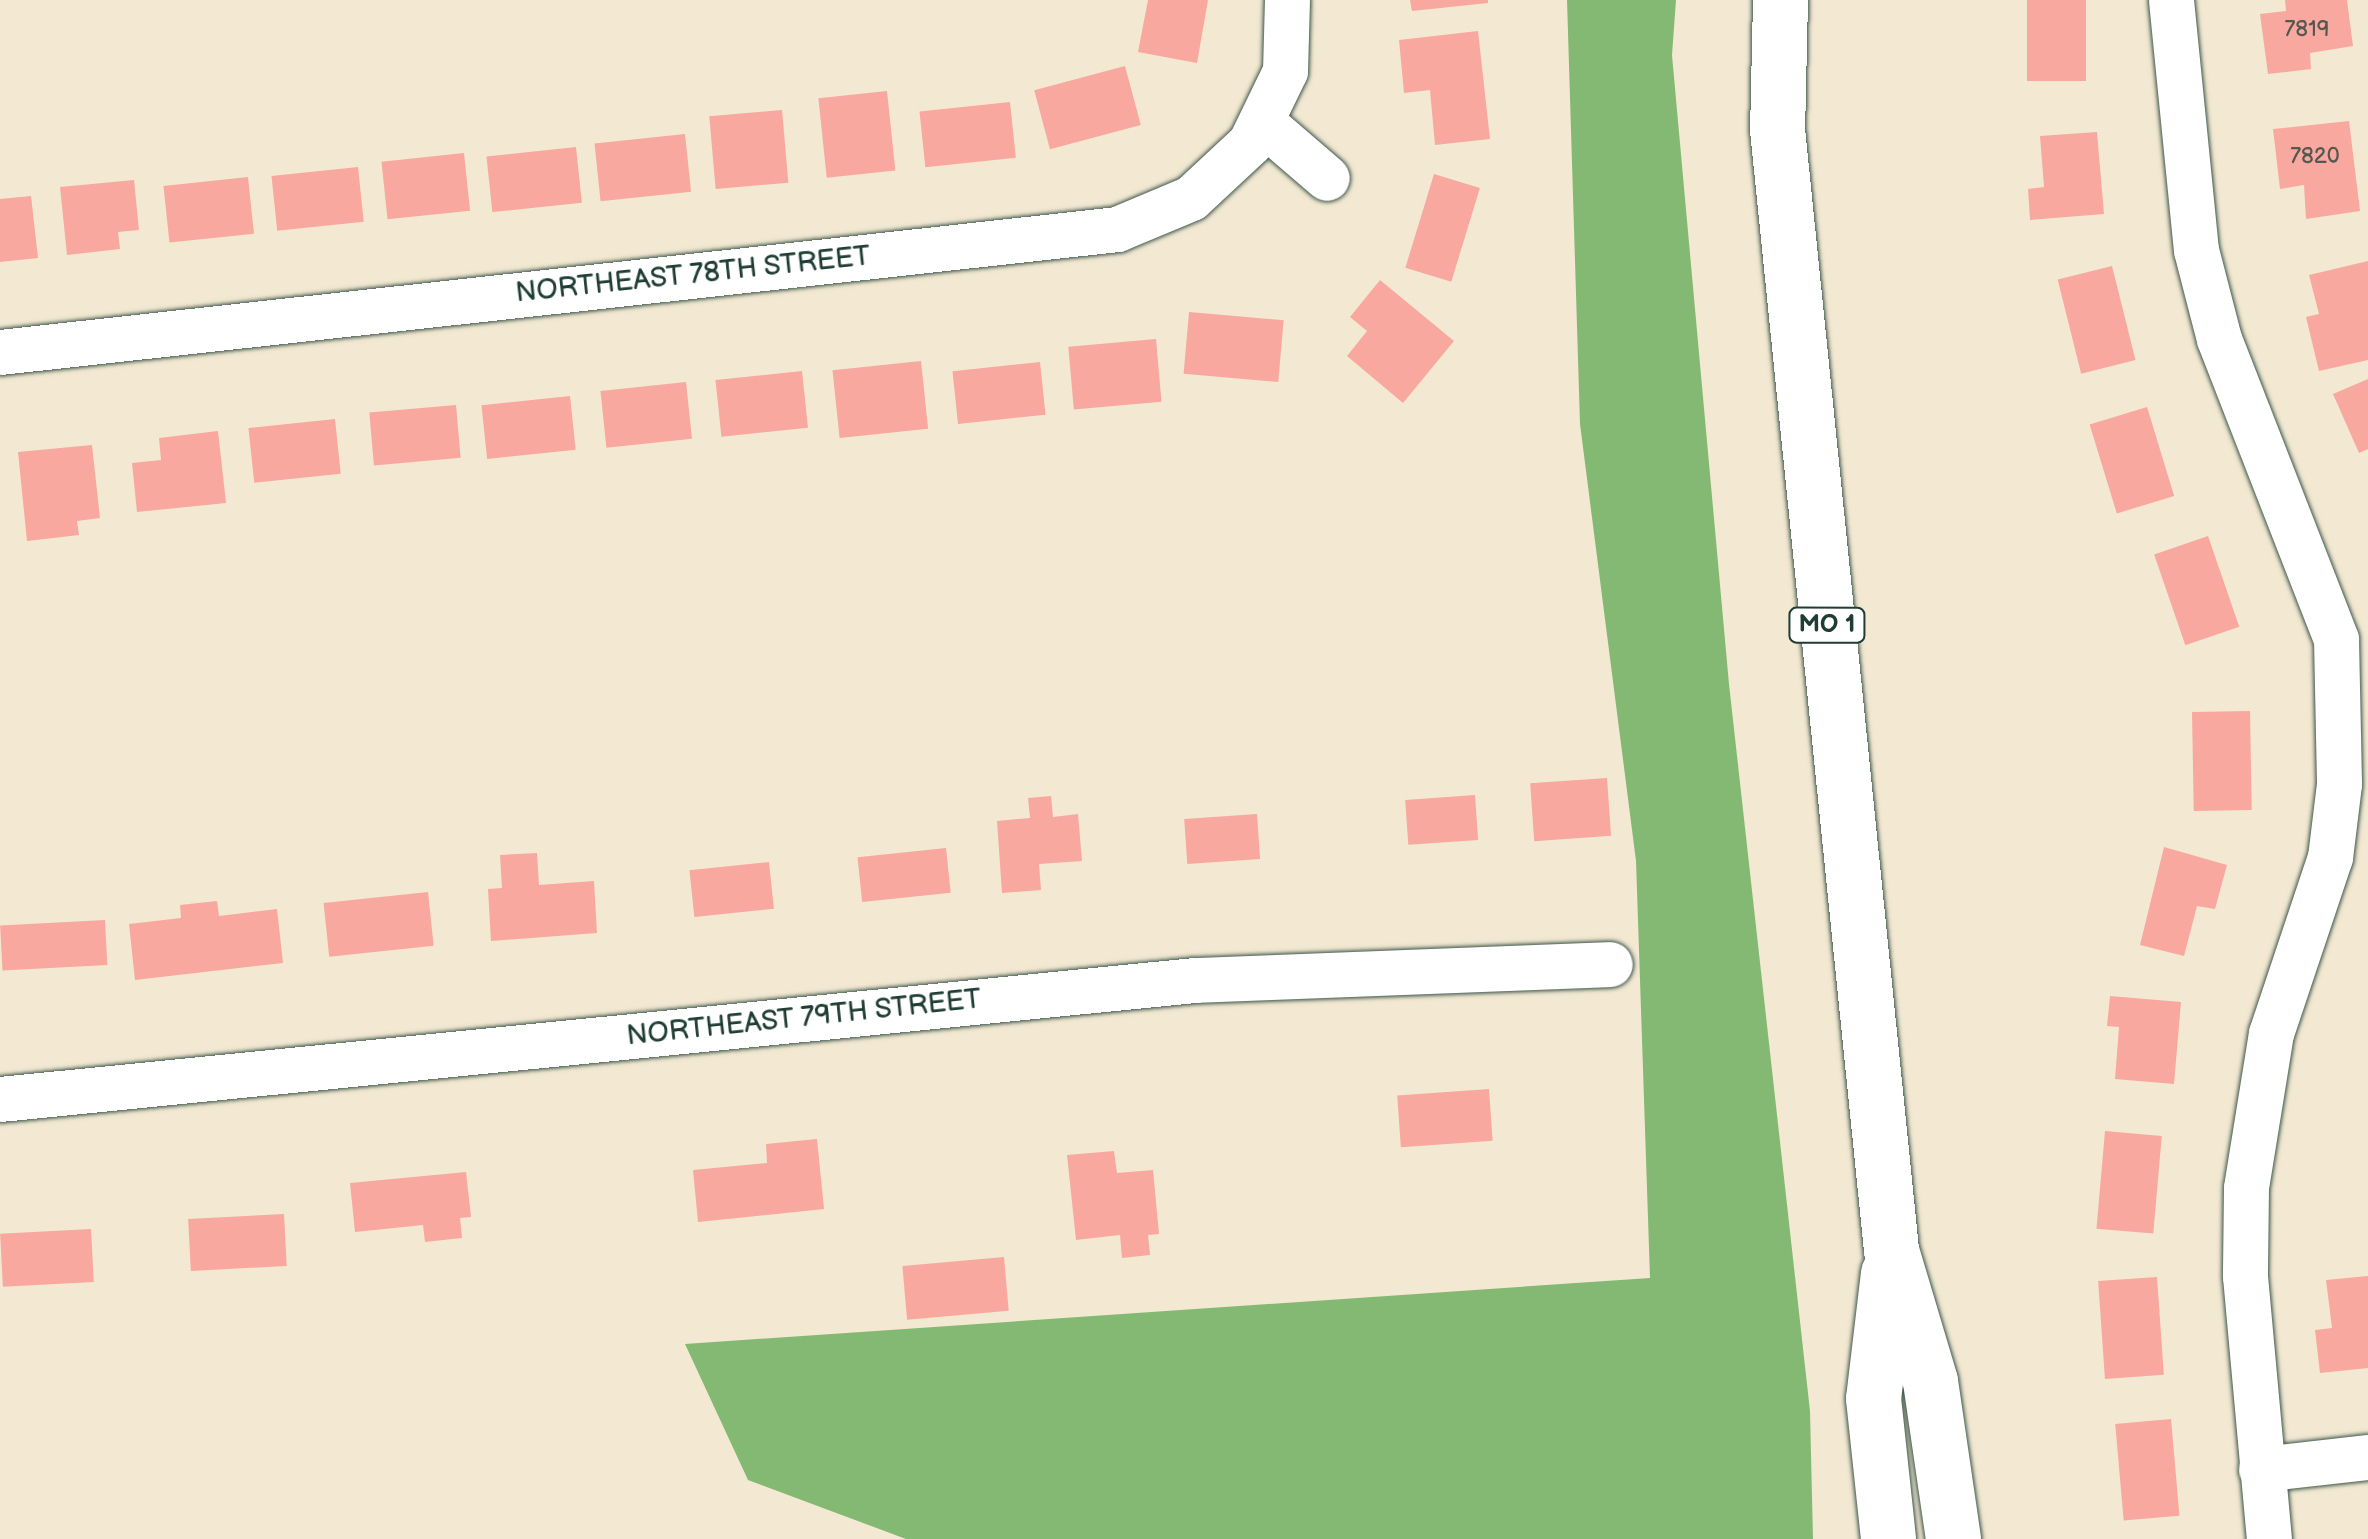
<!DOCTYPE html>
<html>
<head>
<meta charset="utf-8">
<style>
  body { margin:0 }
  #map { position:relative; width:2368px; height:1539px; overflow:hidden; background:#f3e9d2; font-family:"Balsamiq Sans",sans-serif }
  div>[style] { position:absolute }
  .forest>* { inset:0; background:#84b974 }
  .building>* { inset:0; background:#f8a89f; transform-origin:0 0 }
  .roads { filter:drop-shadow(0 0 2px #3f574c) drop-shadow(0 0 2px #3f574c) }
  .minor>* { height:45px; margin:-22.5px; padding:0 22.5px; transform-origin:22.5px; border-radius:22.5px; background:#fff }
  .major>* { height:55px; margin:-27.5px; padding:0 27.5px; transform-origin:27.5px; border-radius:27.5px; background:#fff }
  span { translate:-50% -50%; white-space:nowrap; text-align:center; line-height:1.15; -webkit-text-stroke:8px #fff; paint-order:stroke }
  .number-label { font-size:22px; color:#55584f }
  .number-label span { -webkit-text-stroke-width:0 }
  .shield-label span { padding:2px 8px; background:#fff; border:2px solid; border-radius:8px; -webkit-text-stroke-width:0 }
  .shield-label { font-size:25px; color:#1f3d34; font-weight:700 }
  .street-label { font-size:28px; color:#1f3d34 }
</style>
</head>
<body>
<div id="map">
  <div class="forest">
    <i style="clip-path:polygon(1567px 0,1676px 0,1672px 55px,1729px 684px,1810px 1411px,1813px 1539px,906px 1539px,748px 1480px,685px 1344px,1650px 1278px,1636px 861px,1580px 424px)"></i>
  </div>
  <div class="building">
    <i style="clip-path:polygon(1148px 0,1208px 0,1197px 63px,1138px 52px)"></i>
    <i style="clip-path:polygon(1410px 0,1488px 0,1488px 3px,1412px 11px)"></i>
    <i style="left:2027px;top:0;width:59px;height:81px"></i>
    <i style="clip-path:polygon(2285px 0,2347px 0,2353px 46px,2310px 53px,2311px 69px,2268px 74px,2260px 14px,2286px 11px)"></i>
    <i style="clip-path:polygon(1478px 31px,1490px 139px,1435px 145px,1430px 90px,1404px 93px,1399px 40px)"></i>
    <i style="left:1125px;top:66px;width:61px;height:94px;rotate:75deg"></i>
    <i style="left:887px;top:91px;width:80px;height:69px;rotate:84deg"></i>
    <i style="left:1010px;top:102px;width:56px;height:91px;rotate:84deg"></i>
    <i style="left:782px;top:110px;width:73px;height:73px;rotate:85deg"></i>
    <i style="clip-path:polygon(2349px 121px,2360px 211px,2306px 219px,2304px 185px,2280px 189px,2273px 129px)"></i>
    <i style="clip-path:polygon(2097px 132px,2104px 214px,2030px 220px,2028px 189px,2044px 187px,2040px 136px)"></i>
    <i style="left:685px;top:134px;width:58px;height:91px;rotate:84deg"></i>
    <i style="left:576px;top:147px;width:56px;height:90px;rotate:84deg"></i>
    <i style="left:464px;top:153px;width:58px;height:83px;rotate:84deg"></i>
    <i style="left:358px;top:167px;width:55px;height:87px;rotate:84deg"></i>
    <i style="left:1434px;top:174px;width:48px;height:98px;rotate:17deg"></i>
    <i style="left:248px;top:177px;width:57px;height:85px;rotate:84deg"></i>
    <i style="clip-path:polygon(134px 180px,139px 230px,118px 232px,120px 249px,67px 255px,60px 187px)"></i>
    <i style="clip-path:polygon(31px 196px,38px 258px,0 262px,0 199px)"></i>
    <i style="clip-path:polygon(2368px 261px,2368px 360px,2319px 371px,2306px 317px,2319px 314px,2309px 275px)"></i>
    <i style="left:2112px;top:266px;width:97px;height:56px;rotate:76deg"></i>
    <i style="clip-path:polygon(1380px 280px,1454px 341px,1403px 403px,1347px 356px,1367px 331px,1350px 317px)"></i>
    <i style="left:1189px;top:312px;width:95px;height:62px;rotate:5deg"></i>
    <i style="left:1156px;top:339px;width:63px;height:88px;rotate:85deg"></i>
    <i style="left:921px;top:361px;width:68px;height:89px;rotate:84deg"></i>
    <i style="left:1040px;top:362px;width:53px;height:88px;rotate:84deg"></i>
    <i style="left:802px;top:371px;width:57px;height:87px;rotate:84deg"></i>
    <i style="clip-path:polygon(2368px 379px,2368px 449px,2359px 453px,2333px 394px)"></i>
    <i style="left:686px;top:382px;width:57px;height:86px;rotate:84deg"></i>
    <i style="left:570px;top:396px;width:54px;height:89px;rotate:84deg"></i>
    <i style="left:456px;top:405px;width:53px;height:87px;rotate:85deg"></i>
    <i style="left:2147px;top:407px;width:93px;height:60px;rotate:73deg"></i>
    <i style="left:335px;top:419px;width:55px;height:87px;rotate:84deg"></i>
    <i style="clip-path:polygon(218px 431px,226px 503px,137px 512px,132px 463px,161px 460px,159px 438px)"></i>
    <i style="clip-path:polygon(92px 445px,100px 518px,77px 521px,79px 535px,27px 541px,18px 452px)"></i>
    <i style="left:2208px;top:536px;width:96px;height:57px;rotate:71deg"></i>
    <i style="left:2250px;top:711px;width:99px;height:58px;rotate:89deg"></i>
    <i style="left:1607px;top:778px;width:58px;height:77px;rotate:86deg"></i>
    <i style="left:1475px;top:795px;width:45px;height:70px;rotate:86deg"></i>
    <i style="clip-path:polygon(1051px 796px,1053px 817px,1078px 814px,1082px 861px,1039px 864px,1041px 890px,1002px 893px,997px 821px,1030px 818px,1028px 798px)"></i>
    <i style="left:1257px;top:814px;width:45px;height:73px;rotate:86deg"></i>
    <i style="clip-path:polygon(2164px 847px,2227px 865px,2215px 909px,2197px 906px,2184px 956px,2140px 945px)"></i>
    <i style="left:946px;top:848px;width:45px;height:89px;rotate:84deg"></i>
    <i style="clip-path:polygon(537px 853px,539px 885px,594px 881px,597px 933px,491px 941px,488px 889px,502px 888px,500px 855px)"></i>
    <i style="left:769px;top:862px;width:47px;height:80px;rotate:84deg"></i>
    <i style="left:428px;top:892px;width:54px;height:105px;rotate:84deg"></i>
    <i style="clip-path:polygon(217px 901px,219px 916px,277px 909px,283px 963px,135px 980px,129px 924px,181px 918px,180px 905px)"></i>
    <i style="left:105px;top:920px;width:45px;height:105px;rotate:87deg"></i>
    <i style="clip-path:polygon(2110px 996px,2181px 1002px,2174px 1084px,2115px 1079px,2119px 1027px,2107px 1026px)"></i>
    <i style="left:1489px;top:1089px;width:52px;height:92px;rotate:86deg"></i>
    <i style="left:2105px;top:1131px;width:57px;height:98px;rotate:5deg"></i>
    <i style="clip-path:polygon(817px 1139px,824px 1209px,698px 1222px,693px 1170px,767px 1163px,766px 1144px)"></i>
    <i style="clip-path:polygon(1114px 1151px,1117px 1173px,1153px 1170px,1159px 1234px,1148px 1235px,1150px 1255px,1122px 1258px,1120px 1235px,1076px 1240px,1067px 1155px)"></i>
    <i style="clip-path:polygon(466px 1172px,471px 1217px,460px 1218px,462px 1238px,425px 1242px,423px 1225px,355px 1232px,350px 1183px)"></i>
    <i style="left:284px;top:1214px;width:52px;height:96px;rotate:87deg"></i>
    <i style="left:91px;top:1229px;width:53px;height:91px;rotate:87deg"></i>
    <i style="left:1004px;top:1257px;width:54px;height:102px;rotate:85deg"></i>
    <i style="clip-path:polygon(2368px 1276px,2368px 1368px,2320px 1373px,2315px 1330px,2332px 1328px,2326px 1280px)"></i>
    <i style="left:2157px;top:1277px;width:98px;height:59px;rotate:86deg"></i>
    <i style="left:2171px;top:1419px;width:97px;height:56px;rotate:85deg"></i>
  </div>
  <div class="roads">
    <div class="minor">
      <i style="left:2171px;top:0;width:251px;rotate:84.3deg"></i>
      <i style="left:2196px;top:250px;width:92px;rotate:75.5deg"></i>
      <i style="left:2219px;top:339px;width:322px;rotate:68.7deg"></i>
      <i style="left:2336px;top:639px;width:145px;rotate:88.8deg"></i>
      <i style="left:2339px;top:784px;width:74px;rotate:97deg"></i>
      <i style="left:2330px;top:857px;width:186px;rotate:108.5deg"></i>
      <i style="left:2271px;top:1033px;width:157px;rotate:99.2deg"></i>
      <i style="left:2246px;top:1188px;width:88px;rotate:90.7deg"></i>
      <i style="left:2245px;top:1276px;width:264px;rotate:84.8deg"></i>
      <i style="left:1263px;top:123px;width:84px;rotate:40.7deg"></i>
      <i style="left:0;top:352px;width:1124px;rotate:-6.28deg"></i>
      <i style="left:1117px;top:229px;width:80px;rotate:-22.7deg"></i>
      <i style="left:1191px;top:198px;width:81px;rotate:-43deg"></i>
      <i style="left:1250px;top:143px;width:80px;rotate:-64.1deg"></i>
      <i style="left:1285px;top:71px;width:71px;rotate:-88.4deg"></i>
      <i style="left:0;top:1099px;width:1201px;rotate:-5.69deg"></i>
      <i style="left:1195px;top:980px;width:415px;rotate:-2.2deg"></i>
      <i style="left:2261px;top:1469px;width:108px;rotate:-6.4deg"></i>
    </div>
    <div class="major">
      <i style="left:1780px;top:0;width:129px;rotate:91.3deg"></i>
      <i style="left:1777px;top:129px;width:1127px;rotate:84.19deg"></i>
      <i style="left:1891px;top:1250px;width:137px;rotate:73.4deg"></i>
      <i style="left:1930px;top:1381px;width:160px;rotate:81.7deg"></i>
      <i style="left:1888px;top:1273px;width:126px;rotate:96.8deg"></i>
      <i style="left:1873px;top:1398px;width:142px;rotate:83.9deg"></i>
    </div>
  </div>
  <div class="number-label">
    <span style="left:2307px;top:30px">7819</span>
    <span style="left:2315px;top:157px">7820</span>
  </div>
  <div class="shield-label">
    <span style="left:1827px;top:625px">MO 1</span>
  </div>
  <div class="street-label">
    <span style="left:693px;top:275px;rotate:-6deg">NORTHEAST 78TH STREET</span>
    <span style="left:804px;top:1018px;rotate:-6deg">NORTHEAST 79TH STREET</span>
  </div>
</div>
</body>
</html>
